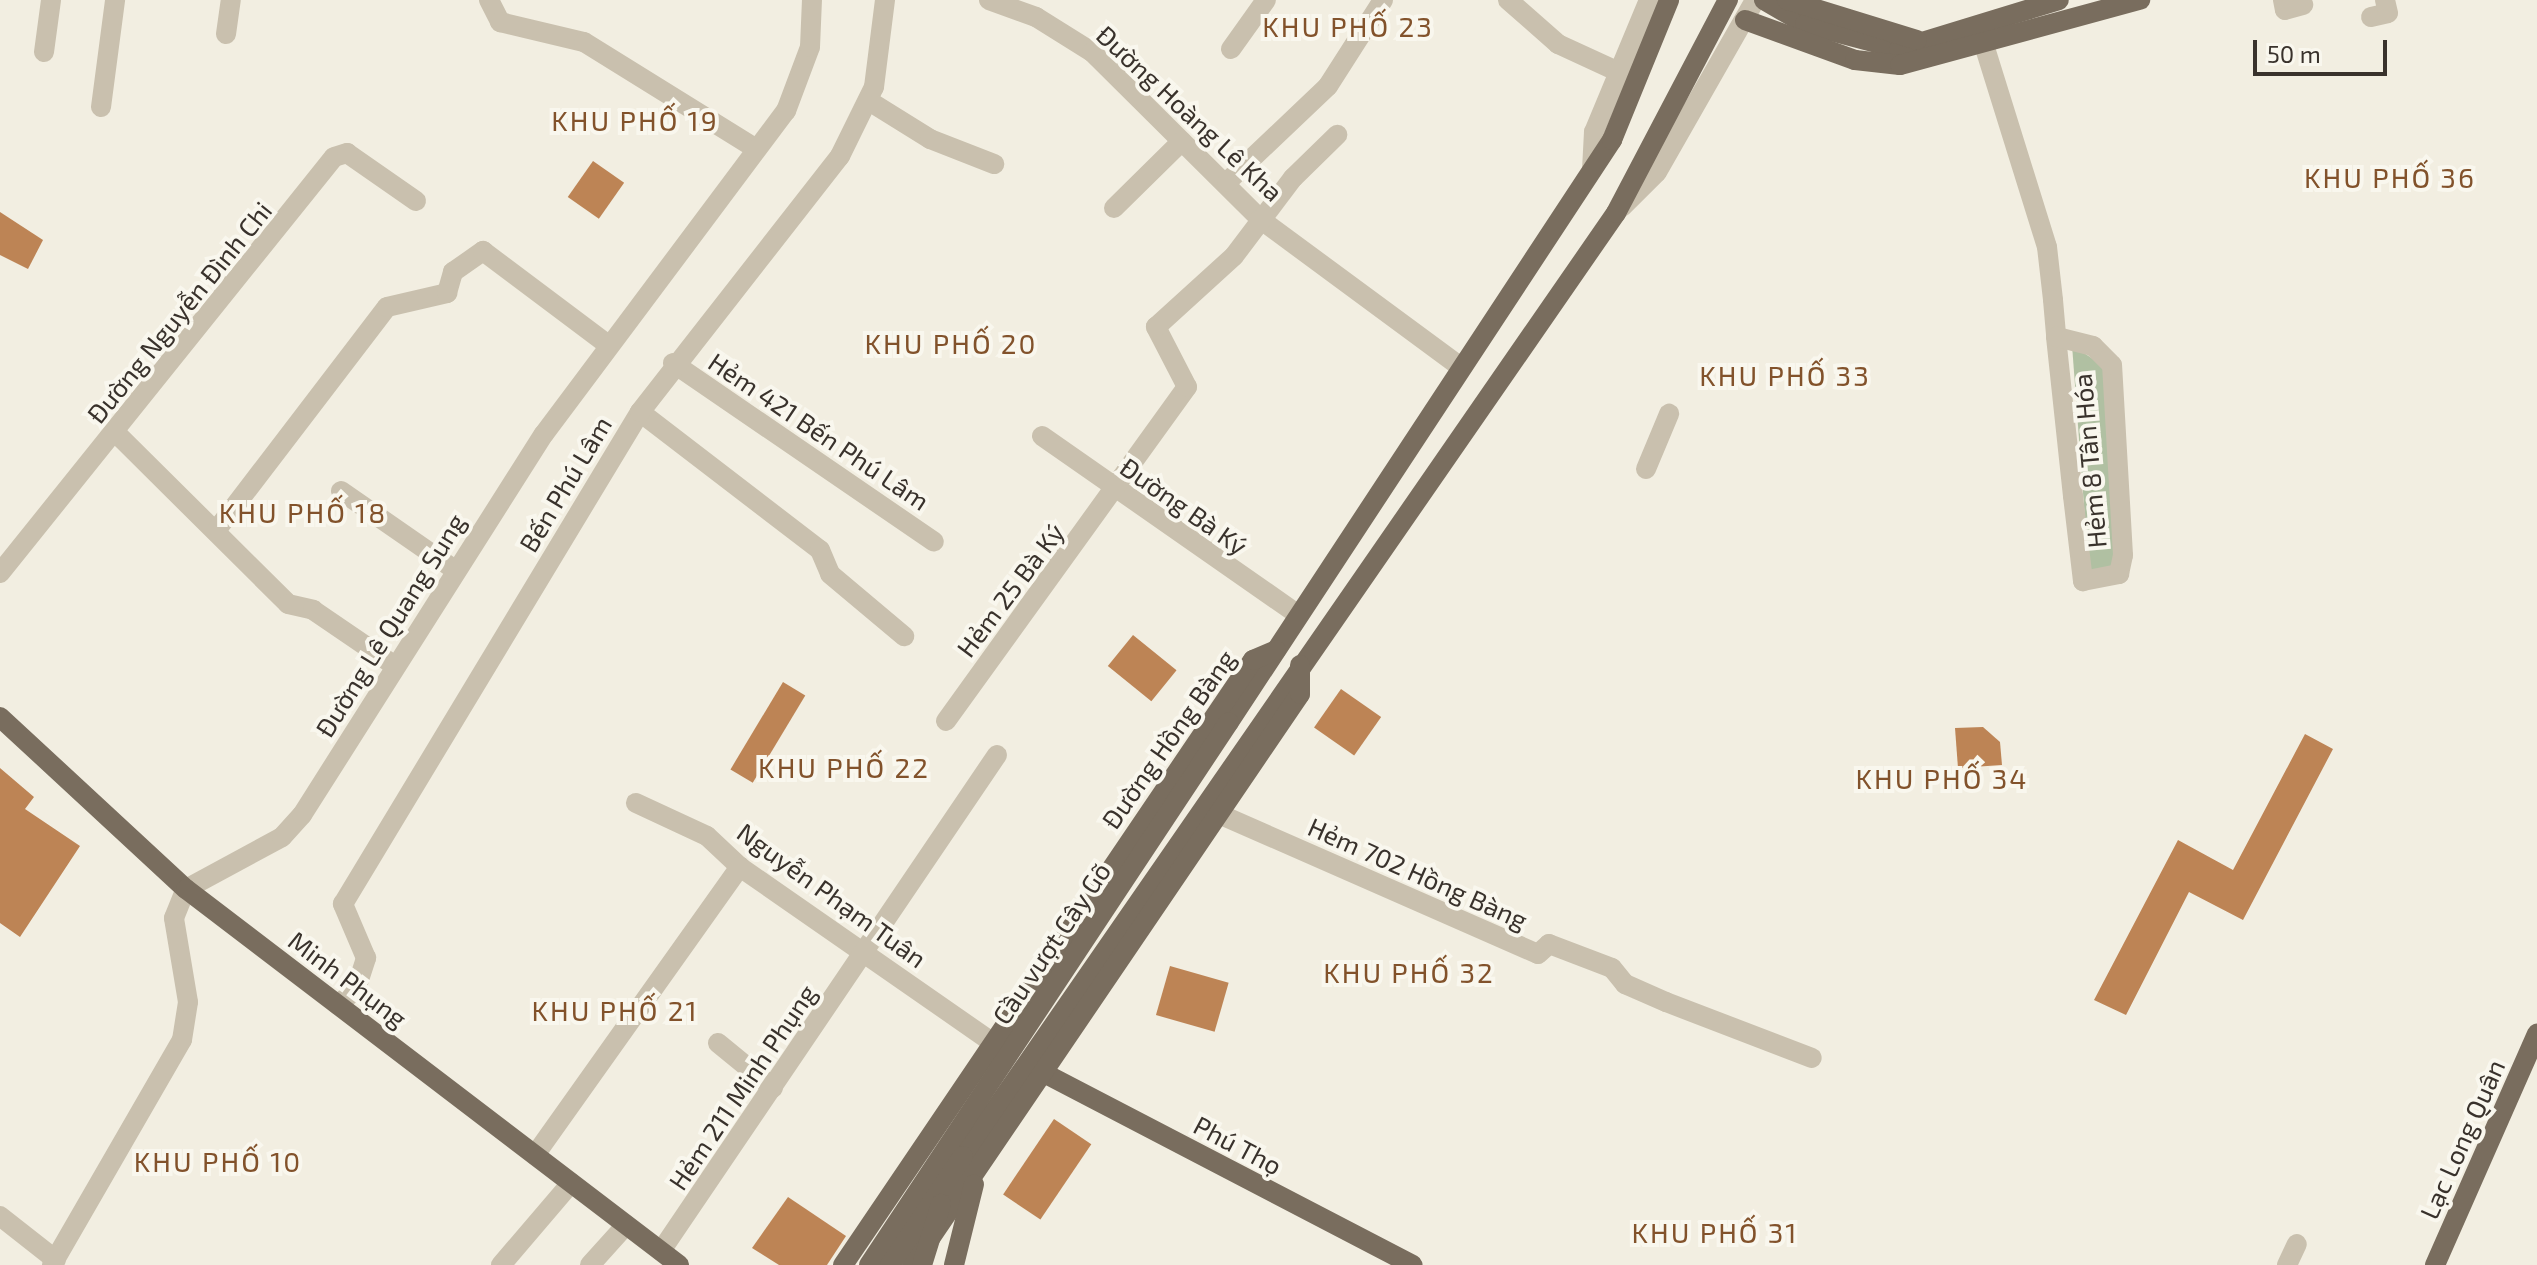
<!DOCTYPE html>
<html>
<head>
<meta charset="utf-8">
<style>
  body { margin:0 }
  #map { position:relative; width:2537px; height:1265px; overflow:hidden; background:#f2eee1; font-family:"Exo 2",sans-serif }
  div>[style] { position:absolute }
  .green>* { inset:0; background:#b0c0a2 }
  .building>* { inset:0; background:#bd8455; transform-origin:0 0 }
  .minor>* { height:20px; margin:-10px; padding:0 10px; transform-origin:10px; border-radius:10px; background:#c9c0ae }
  .major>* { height:20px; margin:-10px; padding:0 10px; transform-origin:10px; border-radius:10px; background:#796d5e }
  .major-bridge>* { height:20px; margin:-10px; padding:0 10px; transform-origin:10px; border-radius:10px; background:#796d5e }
  span { translate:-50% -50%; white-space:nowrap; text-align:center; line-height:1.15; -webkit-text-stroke:8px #f9f7ee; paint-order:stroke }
  .street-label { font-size:26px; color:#39322c }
  .neighbourhood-label { font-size:28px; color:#82522b; letter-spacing:2px }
  .scale { position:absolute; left:2253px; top:40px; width:134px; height:36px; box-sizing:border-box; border:4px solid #39322c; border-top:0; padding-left:10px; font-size:24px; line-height:28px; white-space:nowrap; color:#39322c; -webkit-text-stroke:6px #f9f7ee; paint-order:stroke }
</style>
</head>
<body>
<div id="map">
  <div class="green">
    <i style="clip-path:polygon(2072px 345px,2105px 367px,2117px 548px,2111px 570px,2089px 573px)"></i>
  </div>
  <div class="building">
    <i style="left:593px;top:161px;width:38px;height:44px;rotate:35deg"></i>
    <i style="clip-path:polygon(0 212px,43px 240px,28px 269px,0 255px)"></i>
    <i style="left:1133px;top:635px;width:56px;height:40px;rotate:39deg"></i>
    <i style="left:783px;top:682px;width:26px;height:102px;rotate:31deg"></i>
    <i style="left:1341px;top:689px;width:49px;height:47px;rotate:35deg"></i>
    <i style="clip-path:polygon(1983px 727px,2000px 742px,2002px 765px,1958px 768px,1955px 728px)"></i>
    <i style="clip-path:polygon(2305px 734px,2333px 749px,2243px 920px,2189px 892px,2126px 1015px,2094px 1000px,2178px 840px,2233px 870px)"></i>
    <i style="clip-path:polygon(0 768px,34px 797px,25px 809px,80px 846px,20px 937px,0 923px)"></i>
    <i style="left:1170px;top:966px;width:61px;height:51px;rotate:16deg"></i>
    <i style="left:1054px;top:1119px;width:45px;height:91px;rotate:34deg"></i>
    <i style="clip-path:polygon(788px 1197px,846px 1236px,827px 1265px,779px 1265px,752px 1248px)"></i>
  </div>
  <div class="minor">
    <i style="left:489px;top:0;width:25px;rotate:63deg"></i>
    <i style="left:500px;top:22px;width:86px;rotate:13.4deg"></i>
    <i style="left:584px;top:42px;width:201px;rotate:31.8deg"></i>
    <i style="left:989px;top:0;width:50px;rotate:19.9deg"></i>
    <i style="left:1036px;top:17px;width:66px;rotate:32deg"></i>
    <i style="left:1092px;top:52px;width:237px;rotate:44.8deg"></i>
    <i style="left:1260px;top:219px;width:250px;rotate:36.4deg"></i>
    <i style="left:1508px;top:0;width:67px;rotate:41.3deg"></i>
    <i style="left:1558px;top:44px;width:69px;rotate:24.7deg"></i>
    <i style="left:2283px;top:0;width:10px;rotate:79deg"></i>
    <i style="left:2285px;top:10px;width:19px;rotate:-16deg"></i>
    <i style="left:2371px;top:17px;width:17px;rotate:-13deg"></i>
    <i style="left:2388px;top:13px;width:13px;rotate:-103deg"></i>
    <i style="left:226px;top:34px;width:34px;rotate:-82deg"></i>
    <i style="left:1985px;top:48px;width:208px;rotate:72.7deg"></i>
    <i style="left:2047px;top:247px;width:53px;rotate:83.5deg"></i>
    <i style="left:2053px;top:300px;width:37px;rotate:85deg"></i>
    <i style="left:2056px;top:337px;width:160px;rotate:83.9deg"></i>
    <i style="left:2073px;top:496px;width:86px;rotate:83.3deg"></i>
    <i style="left:2083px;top:581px;width:37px;rotate:-11deg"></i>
    <i style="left:2119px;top:574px;width:19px;rotate:-78deg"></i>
    <i style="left:2123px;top:555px;width:190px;rotate:-93.3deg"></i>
    <i style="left:2112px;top:365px;width:27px;rotate:-135deg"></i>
    <i style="left:2093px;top:346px;width:38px;rotate:-166deg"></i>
    <i style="left:1231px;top:49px;width:60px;rotate:-54.5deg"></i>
    <i style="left:44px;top:52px;width:52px;rotate:-82.3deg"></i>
    <i style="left:869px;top:101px;width:72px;rotate:31.9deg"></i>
    <i style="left:930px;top:139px;width:69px;rotate:21.3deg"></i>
    <i style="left:101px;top:107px;width:108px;rotate:-82.5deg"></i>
    <i style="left:1592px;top:170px;width:38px;rotate:-87deg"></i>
    <i style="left:1594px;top:132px;width:143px;rotate:-67.4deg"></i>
    <i style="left:1227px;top:182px;width:139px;rotate:-43.5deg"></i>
    <i style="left:1328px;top:86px;width:102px;rotate:-57.4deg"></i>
    <i style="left:1622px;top:207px;width:49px;rotate:-45deg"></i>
    <i style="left:1657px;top:172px;width:198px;rotate:-60.3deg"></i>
    <i style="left:1114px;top:208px;width:95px;rotate:-44.6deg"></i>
    <i style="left:673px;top:363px;width:316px;rotate:34.4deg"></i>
    <i style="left:640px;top:412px;width:227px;rotate:37.5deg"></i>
    <i style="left:820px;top:550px;width:26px;rotate:67deg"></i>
    <i style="left:830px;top:574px;width:97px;rotate:40deg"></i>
    <i style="left:115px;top:432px;width:244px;rotate:44.8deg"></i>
    <i style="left:288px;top:604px;width:26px;rotate:13deg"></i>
    <i style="left:313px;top:610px;width:99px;rotate:34.3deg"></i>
    <i style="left:1042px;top:436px;width:313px;rotate:34.9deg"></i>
    <i style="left:1646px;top:469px;width:60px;rotate:-67.3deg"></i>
    <i style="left:341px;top:491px;width:139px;rotate:34.7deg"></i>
    <i style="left:218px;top:528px;width:278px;rotate:-52.6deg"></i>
    <i style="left:387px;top:307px;width:62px;rotate:-13.1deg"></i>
    <i style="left:447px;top:293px;width:22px;rotate:-74deg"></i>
    <i style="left:453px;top:272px;width:37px;rotate:-35deg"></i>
    <i style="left:483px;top:251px;width:155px;rotate:36.9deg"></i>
    <i style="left:0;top:573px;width:533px;rotate:-51.24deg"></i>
    <i style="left:334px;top:157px;width:14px;rotate:-17deg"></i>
    <i style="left:347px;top:153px;width:84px;rotate:34.8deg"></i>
    <i style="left:946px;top:721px;width:412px;rotate:-54.2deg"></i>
    <i style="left:1187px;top:387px;width:68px;rotate:-117.3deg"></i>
    <i style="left:1156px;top:327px;width:105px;rotate:-42.3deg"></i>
    <i style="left:1234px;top:256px;width:98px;rotate:-52.9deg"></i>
    <i style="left:1293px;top:178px;width:62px;rotate:-44.3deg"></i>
    <i style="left:636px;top:803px;width:78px;rotate:24.9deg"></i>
    <i style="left:707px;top:836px;width:45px;rotate:43.2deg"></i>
    <i style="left:740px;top:867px;width:307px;rotate:34.8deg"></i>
    <i style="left:1219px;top:814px;width:348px;rotate:23.7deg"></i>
    <i style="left:1538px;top:954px;width:15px;rotate:-42deg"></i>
    <i style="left:1549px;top:944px;width:67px;rotate:20.9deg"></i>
    <i style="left:1612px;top:968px;width:21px;rotate:51deg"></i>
    <i style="left:1625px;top:984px;width:45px;rotate:23.7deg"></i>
    <i style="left:1666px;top:1002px;width:156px;rotate:21deg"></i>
    <i style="left:338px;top:1005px;width:24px;rotate:-42deg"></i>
    <i style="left:356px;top:989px;width:33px;rotate:-72deg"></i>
    <i style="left:366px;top:958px;width:59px;rotate:-113.1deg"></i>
    <i style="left:343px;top:904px;width:575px;rotate:-58.88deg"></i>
    <i style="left:640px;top:412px;width:325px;rotate:-52deg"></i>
    <i style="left:840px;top:156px;width:77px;rotate:-63.8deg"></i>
    <i style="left:874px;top:87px;width:88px;rotate:-82.8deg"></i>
    <i style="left:718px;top:1043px;width:71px;rotate:39.3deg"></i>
    <i style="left:535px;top:1155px;width:354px;rotate:-54.6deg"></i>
    <i style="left:0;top:1216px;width:71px;rotate:38.2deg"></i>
    <i style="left:661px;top:1251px;width:599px;rotate:-55.89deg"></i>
    <i style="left:52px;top:1265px;width:260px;rotate:-60deg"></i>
    <i style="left:182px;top:1040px;width:38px;rotate:-81deg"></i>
    <i style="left:188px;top:1002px;width:85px;rotate:-99.5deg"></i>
    <i style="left:174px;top:918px;width:31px;rotate:-68deg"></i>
    <i style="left:186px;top:889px;width:109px;rotate:-28.4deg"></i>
    <i style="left:282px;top:837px;width:30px;rotate:-48deg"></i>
    <i style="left:302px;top:815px;width:451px;rotate:-57.6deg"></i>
    <i style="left:544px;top:434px;width:404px;rotate:-53.2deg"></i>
    <i style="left:786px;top:111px;width:68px;rotate:-69.4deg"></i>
    <i style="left:810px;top:47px;width:47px;rotate:-87.6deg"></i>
    <i style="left:501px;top:1265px;width:108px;rotate:-49.5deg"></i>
    <i style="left:590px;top:1265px;width:54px;rotate:-48deg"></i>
    <i style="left:2287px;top:1265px;width:23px;rotate:-65deg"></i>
  </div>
  <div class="major">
    <i style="left:1764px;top:0;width:48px;rotate:30.3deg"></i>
    <i style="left:1805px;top:24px;width:97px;rotate:14.9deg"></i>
    <i style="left:1899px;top:49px;width:167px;rotate:-17deg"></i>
    <i style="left:1787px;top:0;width:136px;rotate:17.1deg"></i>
    <i style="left:1745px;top:20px;width:117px;rotate:20deg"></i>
    <i style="left:1855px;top:60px;width:45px;rotate:6.3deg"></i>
    <i style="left:1900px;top:65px;width:249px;rotate:-15.2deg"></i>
    <i style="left:0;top:717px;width:253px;rotate:42.8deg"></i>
    <i style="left:186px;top:889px;width:620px;rotate:37.33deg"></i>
    <i style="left:1229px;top:722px;width:697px;rotate:-56.65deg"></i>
    <i style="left:1612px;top:140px;width:151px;rotate:-67.8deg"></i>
    <i style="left:1040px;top:1071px;width:420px;rotate:27.5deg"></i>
    <i style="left:963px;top:1156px;width:1147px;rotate:-55.3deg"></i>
    <i style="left:1616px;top:213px;width:241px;rotate:-62.3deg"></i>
    <i style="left:843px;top:1265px;width:731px;rotate:-55.88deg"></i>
    <i style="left:1253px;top:660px;width:25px;rotate:-23deg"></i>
    <i style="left:912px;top:1265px;width:690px;rotate:-55.8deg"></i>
    <i style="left:1300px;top:694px;width:29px;rotate:-90deg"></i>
    <i style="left:954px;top:1265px;width:83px;rotate:-76.1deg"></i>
    <i style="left:2435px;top:1265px;width:253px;rotate:-66.2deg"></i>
  </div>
  <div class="major-bridge">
    <i style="left:869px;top:1265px;width:651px;rotate:-56.46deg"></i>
    <i style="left:890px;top:1265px;width:131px;rotate:-56.2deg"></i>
    <i style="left:922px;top:1265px;width:64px;rotate:-72.7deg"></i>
  </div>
  <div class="street-label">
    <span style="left:1190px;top:113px;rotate:43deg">Đường Hoàng Lê Kha</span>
    <span style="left:179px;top:312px;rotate:-51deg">Đường Nguyễn Đình Chi</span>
    <span style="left:819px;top:431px;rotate:34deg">Hẻm 421 Bến Phú Lâm</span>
    <span style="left:2089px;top:461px;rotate:-95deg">Hẻm 8 Tân Hóa</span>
    <span style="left:565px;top:484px;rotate:-59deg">Bến Phú Lâm</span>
    <span style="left:1184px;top:506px;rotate:35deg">Đường Bà Ký</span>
    <span style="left:1010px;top:590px;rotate:-53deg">Hẻm 25 Bà Ký</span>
    <span style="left:390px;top:625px;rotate:-58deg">Đường Lê Quang Sung</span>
    <span style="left:1168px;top:739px;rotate:-55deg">Đường Hồng Bàng</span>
    <span style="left:1418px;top:873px;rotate:24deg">Hẻm 702 Hồng Bàng</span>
    <span style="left:832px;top:895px;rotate:36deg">Nguyễn Phạm Tuân</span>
    <span style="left:1051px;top:943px;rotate:-56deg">Cầu vượt Cây Gõ</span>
    <span style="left:348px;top:979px;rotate:37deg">Minh Phụng</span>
    <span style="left:742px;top:1087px;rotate:-56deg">Hẻm 211 Minh Phụng</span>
    <span style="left:2462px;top:1139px;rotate:-66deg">Lạc Long Quân</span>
    <span style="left:1238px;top:1145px;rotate:28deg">Phú Thọ</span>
  </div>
  <div class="neighbourhood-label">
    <span style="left:1348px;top:26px">KHU PHỐ 23</span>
    <span style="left:635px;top:120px">KHU PHỐ 19</span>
    <span style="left:2390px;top:177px">KHU PHỐ 36</span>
    <span style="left:951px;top:343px">KHU PHỐ 20</span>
    <span style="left:1785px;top:375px">KHU PHỐ 33</span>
    <span style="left:303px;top:512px">KHU PHỐ 18</span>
    <span style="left:844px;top:767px">KHU PHỐ 22</span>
    <span style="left:1942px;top:778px">KHU PHỐ 34</span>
    <span style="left:1409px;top:972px">KHU PHỐ 32</span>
    <span style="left:615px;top:1010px">KHU PHỐ 21</span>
    <span style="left:218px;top:1161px">KHU PHỐ 10</span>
    <span style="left:1715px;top:1232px">KHU PHỐ 31</span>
  </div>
  <div class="scale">50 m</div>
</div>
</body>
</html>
